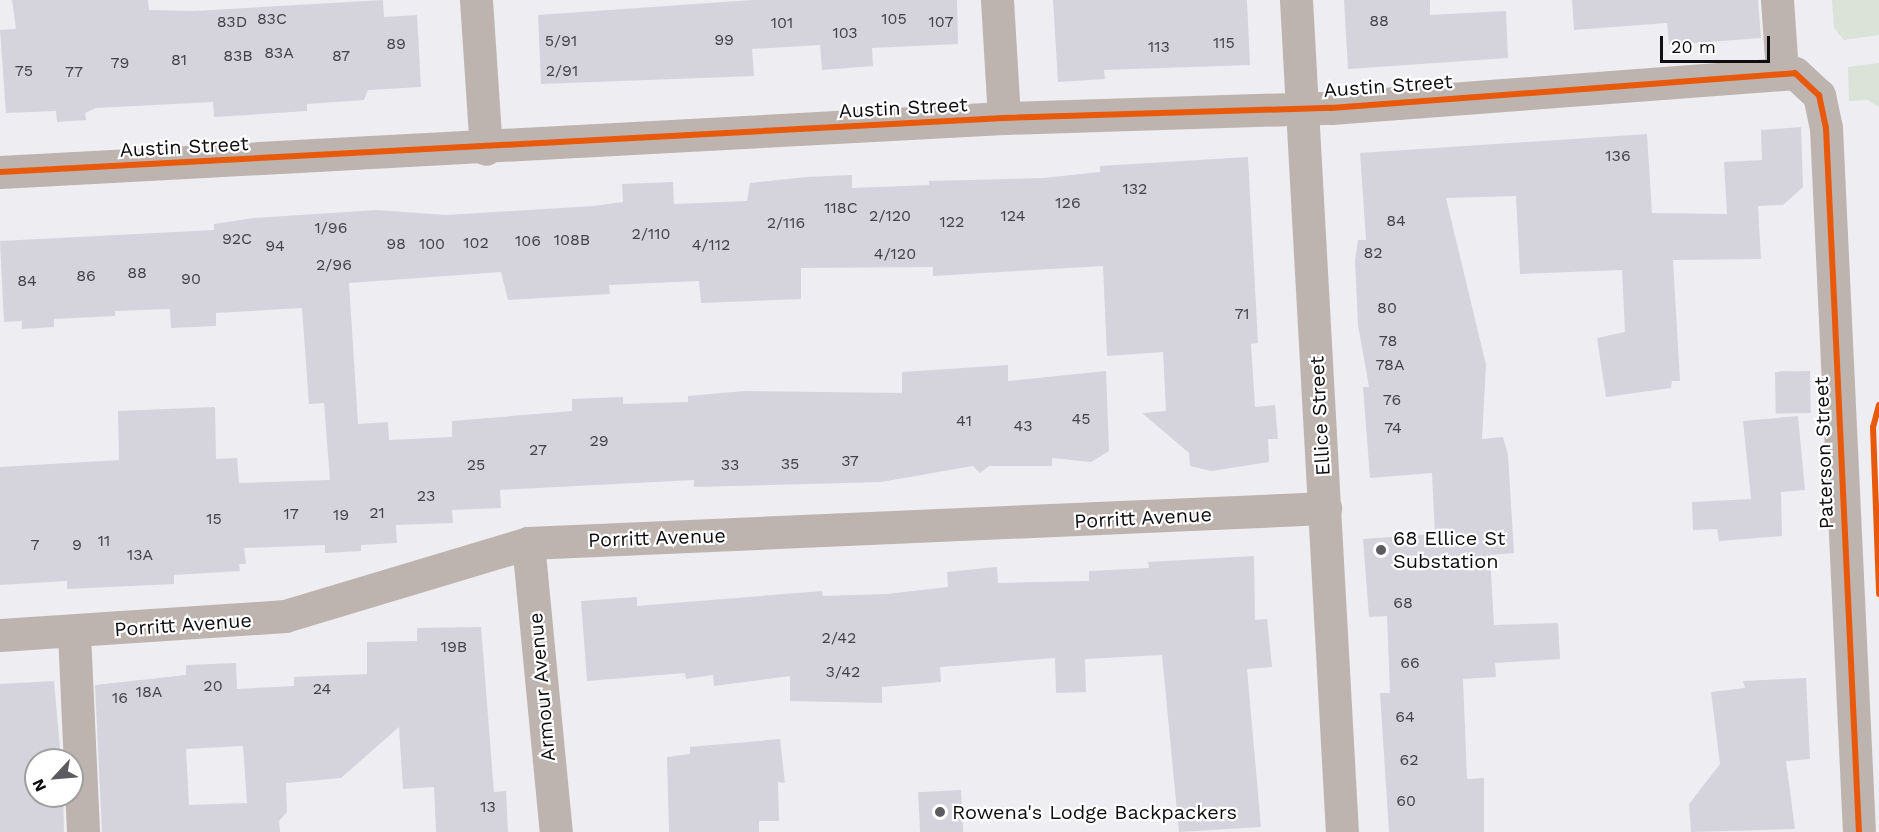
<!DOCTYPE html>
<html>
<head>
<meta charset="utf-8">
<style>
  body { margin:0 }
  #map { position:relative; width:1879px; height:832px; overflow:hidden; background:#ededf2; font-family:"Work Sans",sans-serif }
  div>[style] { position:absolute }
  .green>* { inset:0; background:#dbe2d8 }
  .building>* { inset:0; background:#d5d4dd; transform-origin:0 0 }
  .minor>* { height:33px; margin:-16.5px; padding:0 16.5px; transform-origin:16.5px; border-radius:16.5px; background:#bdb4af }
  .cycleway>* { height:6px; margin:-3px; padding:0 3px; transform-origin:3px; border-radius:3px; background:#e8590c }
  .dots>* { width:16px; height:16px; translate:-50% -50%; box-sizing:border-box; border:3px solid #fff; border-radius:50% }
  span { translate:-50% -50%; white-space:nowrap; text-align:center; line-height:1.15; -webkit-text-stroke:4.5px #fff; paint-order:stroke }
  .number-label { font-size:16px; color:#424246 }
  .number-label span { -webkit-text-stroke-width:0 }
  .street-label { font-size:20px; color:#0e0e11 }
  .poi-label { font-size:20px; color:#0e0e11 }
  .left { translate:0 -50%; text-align:left }
  .north { position:absolute; left:24px; top:748px; width:60px; height:60px; box-sizing:border-box; background:#fff; border:2px solid #9f9fa0; border-radius:50%; rotate:244deg; font-size:16px; font-weight:700; line-height:24px; text-align:center; color:#0e0e11 }
  .north::after { content:''; display:block; margin:auto; width:21px; height:27px; background:#5c5c60; clip-path:polygon(50% 0,100% 100%,50% 72%,0 100%) }
  .scale { position:absolute; left:1660px; top:36px; width:110px; height:27px; box-sizing:border-box; border:3px solid #0e0e11; border-top:0; padding-left:8px; font-size:18px; line-height:21px; white-space:nowrap; color:#0e0e11; -webkit-text-stroke:4px #fff; paint-order:stroke }
</style>
</head>
<body>
<div id="map">
  <div class="green">
    <i style="clip-path:polygon(1832px 0,1879px 0,1879px 35px,1844px 40px,1834px 28px)"></i>
    <i style="clip-path:polygon(1879px 63px,1879px 107px,1868px 100px,1849px 101px,1848px 67px)"></i>
  </div>
  <div class="building">
    <i style="clip-path:polygon(12px 0,148px 0,149px 10px,194px 11px,383px 0,384px 17px,417px 15px,421px 87px,368px 90px,364px 100px,307px 104px,307px 111px,247px 115px,214px 117px,213px 102px,96px 108px,85px 113px,86px 120px,57px 122px,56px 111px,6px 113px,0 30px,16px 29px)"></i>
    <i style="clip-path:polygon(752px 0,957px 0,958px 44px,872px 48px,873px 66px,822px 70px,820px 45px,752px 49px,754px 76px,541px 84px,538px 15px)"></i>
    <i style="clip-path:polygon(1053px 0,1247px 0,1250px 65px,1104px 70px,1105px 79px,1058px 82px)"></i>
    <i style="clip-path:polygon(1344px 0,1430px 0,1430px 15px,1506px 11px,1508px 58px,1348px 69px)"></i>
    <i style="clip-path:polygon(1572px 0,1758px 0,1761px 38px,1669px 45px,1667px 23px,1574px 30px)"></i>
    <i style="clip-path:polygon(1801px 127px,1803px 187px,1783px 205px,1758px 206px,1761px 259px,1673px 260px,1680px 381px,1672px 381px,1671px 388px,1606px 397px,1597px 338px,1625px 332px,1622px 270px,1520px 274px,1516px 196px,1446px 198px,1486px 365px,1482px 439px,1503px 437px,1508px 455px,1514px 553px,1490px 555px,1494px 625px,1558px 623px,1560px 659px,1495px 663px,1496px 677px,1463px 679px,1467px 779px,1484px 778px,1484px 832px,1389px 832px,1380px 693px,1390px 693px,1387px 616px,1369px 617px,1363px 539px,1435px 534px,1432px 473px,1370px 478px,1363px 387px,1369px 387px,1358px 325px,1355px 261px,1358px 240px,1366px 240px,1360px 153px,1647px 134px,1652px 213px,1727px 214px,1724px 162px,1762px 160px,1761px 130px)"></i>
    <i style="clip-path:polygon(1248px 157px,1258px 343px,1251px 344px,1255px 407px,1275px 405px,1278px 439px,1268px 439px,1269px 462px,1211px 471px,1190px 466px,1189px 453px,1142px 413px,1166px 411px,1163px 352px,1107px 356px,1103px 266px,933px 276px,933px 267px,801px 268px,801px 299px,701px 303px,699px 281px,609px 285px,610px 294px,508px 300px,501px 272px,349px 283px,358px 424px,388px 422px,389px 440px,452px 437px,452px 421px,572px 411px,572px 399px,623px 397px,623px 404px,688px 402px,688px 396px,744px 391px,902px 393px,902px 372px,1008px 365px,1008px 381px,1106px 371px,1109px 451px,1091px 462px,1052px 458px,1052px 466px,989px 466px,980px 473px,973px 466px,881px 482px,694px 487px,694px 480px,500px 490px,501px 508px,452px 510px,453px 523px,396px 525px,397px 543px,361px 545px,361px 551px,325px 553px,325px 545px,244px 548px,246px 564px,239px 564px,240px 571px,174px 575px,174px 584px,67px 589px,67px 581px,0 585px,0 467px,119px 460px,118px 411px,215px 407px,216px 459px,237px 458px,239px 483px,330px 480px,324px 403px,309px 404px,302px 308px,216px 313px,216px 326px,171px 328px,170px 309px,115px 311px,115px 316px,54px 319px,54px 327px,22px 329px,22px 321px,4px 322px,0 241px,214px 230px,214px 224px,254px 218px,377px 210px,446px 215px,593px 206px,623px 202px,622px 184px,673px 182px,674px 204px,747px 201px,750px 183px,806px 177px,852px 175px,852px 188px,929px 185px,929px 181px,1043px 178px,1100px 172px,1100px 166px)"></i>
    <i style="left:1810px;top:371px;width:42px;height:35px;rotate:89deg"></i>
    <i style="clip-path:polygon(1798px 416px,1805px 490px,1781px 492px,1782px 536px,1719px 541px,1717px 529px,1693px 530px,1692px 502px,1751px 499px,1743px 421px)"></i>
    <i style="clip-path:polygon(1254px 556px,1255px 620px,1267px 619px,1272px 667px,1247px 669px,1261px 827px,1179px 832px,1162px 655px,1085px 659px,1086px 692px,1056px 693px,1055px 658px,940px 667px,941px 682px,882px 687px,882px 703px,790px 701px,790px 676px,714px 686px,713px 675px,686px 679px,685px 673px,587px 681px,581px 601px,637px 597px,637px 606px,822px 591px,823px 596px,887px 594px,948px 587px,947px 572px,997px 567px,998px 583px,1089px 581px,1089px 571px,1149px 568px,1148px 562px)"></i>
    <i style="clip-path:polygon(evenodd,481px 627px,494px 792px,506px 791px,508px 832px,436px 832px,434px 787px,403px 789px,399px 727px,341px 778px,286px 783px,287px 812px,279px 821px,280px 832px,102px 832px,95px 685px,186px 675px,186px 665px,236px 663px,237px 689px,294px 686px,294px 677px,367px 674px,367px 642px,417px 641px,417px 628px,481px 627px,243px 746px,247px 803px,189px 805px,186px 749px,243px 746px)"></i>
    <i style="clip-path:polygon(1806px 678px,1810px 759px,1786px 761px,1795px 829px,1691px 832px,1689px 804px,1720px 764px,1711px 692px,1745px 688px,1743px 681px)"></i>
    <i style="clip-path:polygon(54px 681px,61px 760px,36px 760px,36px 796px,63px 796px,64px 832px,0 832px,0 684px)"></i>
    <i style="clip-path:polygon(780px 739px,785px 783px,778px 782px,779px 821px,759px 821px,759px 832px,669px 832px,667px 757px,690px 754px,690px 747px)"></i>
    <i style="left:961px;top:790px;width:42px;height:43px;rotate:87deg"></i>
  </div>
  <div class="minor">
    <i style="left:476px;top:0;width:149px;rotate:86.2deg"></i>
    <i style="left:997px;top:0;width:118px;rotate:86.6deg"></i>
    <i style="left:1296px;top:0;width:833px;rotate:86.84deg"></i>
    <i style="left:1777px;top:0;width:72px;rotate:86deg"></i>
    <i style="left:0;top:172px;width:1005px;rotate:-3.08deg"></i>
    <i style="left:1004px;top:118px;width:327px;rotate:-1.8deg"></i>
    <i style="left:1331px;top:108px;width:465px;rotate:-4.3deg"></i>
    <i style="left:1795px;top:73px;width:33px;rotate:43deg"></i>
    <i style="left:1819px;top:95px;width:34px;rotate:78deg"></i>
    <i style="left:1826px;top:128px;width:705px;rotate:87.32deg"></i>
    <i style="left:528px;top:543px;width:290px;rotate:84.5deg"></i>
    <i style="left:74px;top:633px;width:199px;rotate:87.4deg"></i>
    <i style="left:0;top:635px;width:286px;rotate:-3.8deg"></i>
    <i style="left:285px;top:616px;width:254px;rotate:-16.7deg"></i>
    <i style="left:528px;top:543px;width:798px;rotate:-2.51deg"></i>
  </div>
  <div class="cycleway">
    <i style="left:0;top:172px;width:1005px;rotate:-3.08deg"></i>
    <i style="left:1004px;top:118px;width:327px;rotate:-1.8deg"></i>
    <i style="left:1331px;top:108px;width:465px;rotate:-4.3deg"></i>
    <i style="left:1795px;top:73px;width:33px;rotate:43deg"></i>
    <i style="left:1819px;top:95px;width:34px;rotate:78deg"></i>
    <i style="left:1826px;top:128px;width:705px;rotate:87.32deg"></i>
    <i style="left:1879px;top:405px;width:23px;rotate:105deg"></i>
    <i style="left:1873px;top:427px;width:167px;rotate:87.9deg"></i>
  </div>
  <div class="dots">
    <i style="left:1381px;top:550px;background:#5c5c60"></i>
    <i style="left:940px;top:812px;background:#5c5c60"></i>
  </div>
  <div class="number-label">
    <span style="left:272px;top:19px">83C</span>
    <span style="left:894px;top:19px">105</span>
    <span style="left:1379px;top:21px">88</span>
    <span style="left:232px;top:22px">83D</span>
    <span style="left:941px;top:22px">107</span>
    <span style="left:782px;top:23px">101</span>
    <span style="left:845px;top:33px">103</span>
    <span style="left:724px;top:40px">99</span>
    <span style="left:561px;top:41px">5/91</span>
    <span style="left:1224px;top:43px">115</span>
    <span style="left:396px;top:44px">89</span>
    <span style="left:1159px;top:47px">113</span>
    <span style="left:279px;top:53px">83A</span>
    <span style="left:238px;top:56px">83B</span>
    <span style="left:341px;top:56px">87</span>
    <span style="left:179px;top:60px">81</span>
    <span style="left:120px;top:63px">79</span>
    <span style="left:24px;top:71px">75</span>
    <span style="left:562px;top:71px">2/91</span>
    <span style="left:74px;top:72px">77</span>
    <span style="left:1618px;top:156px">136</span>
    <span style="left:1135px;top:189px">132</span>
    <span style="left:1068px;top:203px">126</span>
    <span style="left:841px;top:208px">118C</span>
    <span style="left:890px;top:216px">2/120</span>
    <span style="left:1013px;top:216px">124</span>
    <span style="left:1396px;top:221px">84</span>
    <span style="left:952px;top:222px">122</span>
    <span style="left:786px;top:223px">2/116</span>
    <span style="left:331px;top:228px">1/96</span>
    <span style="left:651px;top:234px">2/110</span>
    <span style="left:237px;top:239px">92C</span>
    <span style="left:572px;top:240px">108B</span>
    <span style="left:528px;top:241px">106</span>
    <span style="left:476px;top:243px">102</span>
    <span style="left:396px;top:244px">98</span>
    <span style="left:432px;top:244px">100</span>
    <span style="left:711px;top:245px">4/112</span>
    <span style="left:275px;top:246px">94</span>
    <span style="left:1373px;top:253px">82</span>
    <span style="left:895px;top:254px">4/120</span>
    <span style="left:334px;top:265px">2/96</span>
    <span style="left:137px;top:273px">88</span>
    <span style="left:86px;top:276px">86</span>
    <span style="left:191px;top:279px">90</span>
    <span style="left:27px;top:281px">84</span>
    <span style="left:1387px;top:308px">80</span>
    <span style="left:1242px;top:314px">71</span>
    <span style="left:1388px;top:341px">78</span>
    <span style="left:1390px;top:365px">78A</span>
    <span style="left:1392px;top:400px">76</span>
    <span style="left:1081px;top:419px">45</span>
    <span style="left:964px;top:421px">41</span>
    <span style="left:1023px;top:426px">43</span>
    <span style="left:1393px;top:428px">74</span>
    <span style="left:599px;top:441px">29</span>
    <span style="left:538px;top:450px">27</span>
    <span style="left:850px;top:461px">37</span>
    <span style="left:790px;top:464px">35</span>
    <span style="left:476px;top:465px">25</span>
    <span style="left:730px;top:465px">33</span>
    <span style="left:426px;top:496px">23</span>
    <span style="left:377px;top:513px">21</span>
    <span style="left:291px;top:514px">17</span>
    <span style="left:341px;top:515px">19</span>
    <span style="left:214px;top:519px">15</span>
    <span style="left:104px;top:541px">11</span>
    <span style="left:35px;top:545px">7</span>
    <span style="left:77px;top:545px">9</span>
    <span style="left:140px;top:555px">13A</span>
    <span style="left:1403px;top:603px">68</span>
    <span style="left:839px;top:638px">2/42</span>
    <span style="left:454px;top:647px">19B</span>
    <span style="left:1410px;top:663px">66</span>
    <span style="left:843px;top:672px">3/42</span>
    <span style="left:213px;top:686px">20</span>
    <span style="left:322px;top:689px">24</span>
    <span style="left:149px;top:692px">18A</span>
    <span style="left:120px;top:698px">16</span>
    <span style="left:1405px;top:717px">64</span>
    <span style="left:1409px;top:760px">62</span>
    <span style="left:1406px;top:801px">60</span>
    <span style="left:488px;top:807px">13</span>
  </div>
  <div class="street-label">
    <span style="left:1388px;top:86px;rotate:-4deg">Austin Street</span>
    <span style="left:903px;top:108px;rotate:-3deg">Austin Street</span>
    <span style="left:184px;top:147px;rotate:-3deg">Austin Street</span>
    <span style="left:1320px;top:416px;rotate:-93deg">Ellice Street</span>
    <span style="left:1824px;top:453px;rotate:-92deg">Paterson Street</span>
    <span style="left:1143px;top:518px;rotate:-3deg">Porritt Avenue</span>
    <span style="left:657px;top:538px;rotate:-2deg">Porritt Avenue</span>
    <span style="left:183px;top:625px;rotate:-4deg">Porritt Avenue</span>
    <span style="left:542px;top:687px;rotate:-95deg">Armour Avenue</span>
  </div>
  <div class="poi-label">
    <span class="left" style="left:1393px;top:550px">68 Ellice St<br>Substation</span>
    <span class="left" style="left:952px;top:812px">Rowena's Lodge Backpackers</span>
  </div>
  <div class="north">N</div>
  <div class="scale">20 m</div>
</div>
</body>
</html>
